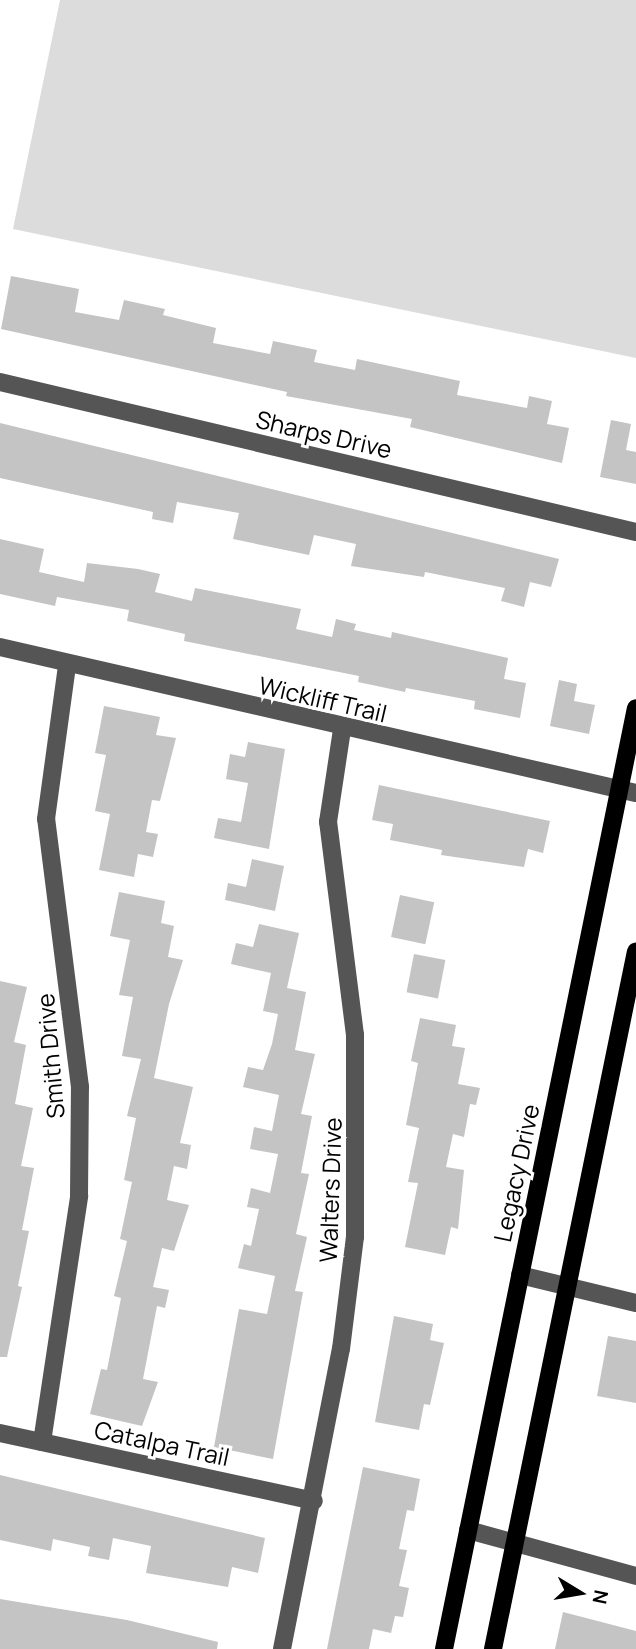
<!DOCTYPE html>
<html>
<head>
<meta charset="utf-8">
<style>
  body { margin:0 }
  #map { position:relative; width:636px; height:1649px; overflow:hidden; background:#fff; font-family:Manrope,sans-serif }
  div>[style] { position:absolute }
  .green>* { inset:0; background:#dcdcdc }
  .building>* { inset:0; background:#c4c4c4; transform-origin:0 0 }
  .minor>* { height:18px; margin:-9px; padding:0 9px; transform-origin:9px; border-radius:9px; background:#555 }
  .major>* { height:18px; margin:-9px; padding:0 9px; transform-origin:9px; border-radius:9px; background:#000 }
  span { translate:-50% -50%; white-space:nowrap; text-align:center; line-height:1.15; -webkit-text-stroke:6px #fff; paint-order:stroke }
  .street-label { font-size:24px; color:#000 }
  .north { position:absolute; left:545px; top:1558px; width:70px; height:70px; -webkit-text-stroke:5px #fff; paint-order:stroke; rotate:101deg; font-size:19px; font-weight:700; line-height:28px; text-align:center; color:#000 }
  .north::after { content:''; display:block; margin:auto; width:24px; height:32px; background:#000; clip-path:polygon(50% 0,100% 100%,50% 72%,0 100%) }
</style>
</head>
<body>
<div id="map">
  <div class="green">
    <i style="clip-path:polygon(60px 0,636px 0,636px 358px,13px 229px)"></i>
  </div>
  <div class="building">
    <i style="clip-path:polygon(11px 276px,79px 289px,75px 312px,119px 320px,124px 300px,165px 309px,163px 315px,216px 328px,213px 343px,270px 354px,273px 341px,317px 350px,314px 362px,355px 370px,357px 359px,460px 381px,457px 395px,527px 408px,529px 396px,552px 401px,547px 424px,569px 428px,562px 463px,410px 427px,412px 419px,286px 396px,287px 392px,1px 329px)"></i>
    <i style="clip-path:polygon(611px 420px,631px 424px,626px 450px,636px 452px,636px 484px,600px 477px)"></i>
    <i style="clip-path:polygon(0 423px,559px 559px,551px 587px,530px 582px,524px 607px,501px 601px,505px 588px,425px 572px,424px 577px,351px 566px,356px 544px,314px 535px,309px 555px,233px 539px,239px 513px,177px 502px,173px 523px,152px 519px,153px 512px,0 478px)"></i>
    <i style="clip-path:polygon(0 539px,44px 549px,39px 572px,84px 582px,87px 563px,138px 569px,160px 574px,155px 592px,192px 601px,195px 588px,301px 609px,296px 629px,332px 637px,336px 619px,356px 624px,354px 630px,391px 638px,392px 632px,508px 658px,504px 679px,526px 683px,520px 718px,474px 709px,475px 701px,406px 688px,405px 692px,358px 682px,359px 676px,184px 641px,185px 634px,127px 621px,129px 610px,57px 597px,55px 606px,0 594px)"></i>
    <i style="clip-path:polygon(559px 680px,577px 684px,574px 701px,595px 705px,589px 734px,550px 726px)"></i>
    <i style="clip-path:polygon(104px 706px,160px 717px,156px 735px,176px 738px,160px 801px,152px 800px,146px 832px,158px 834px,153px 857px,138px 854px,134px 877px,99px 870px,110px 814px,95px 811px,106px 755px,95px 753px)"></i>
    <i style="clip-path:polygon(248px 742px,285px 749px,269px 849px,214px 838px,218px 818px,241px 822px,248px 783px,226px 779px,230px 754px,245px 757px)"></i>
    <i style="clip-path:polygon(379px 785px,550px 821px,543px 853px,528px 849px,524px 867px,441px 855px,442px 850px,390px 840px,393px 824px,372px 820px)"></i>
    <i style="clip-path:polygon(252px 859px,284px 866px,275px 911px,225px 900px,228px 883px,246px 887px)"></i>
    <i style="clip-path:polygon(119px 892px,165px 901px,161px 923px,174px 926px,168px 957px,183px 960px,169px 1004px,154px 1078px,193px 1087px,180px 1143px,191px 1145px,187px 1169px,174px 1166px,167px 1200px,189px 1205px,174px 1251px,162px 1248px,153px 1287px,169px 1290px,165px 1308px,157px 1306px,143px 1379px,158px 1382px,142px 1426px,90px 1414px,101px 1369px,107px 1370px,121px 1298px,114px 1296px,127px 1241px,120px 1239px,132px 1182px,124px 1180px,136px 1118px,127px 1116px,141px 1059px,122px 1056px,133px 997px,119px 995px,130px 940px,110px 936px)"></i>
    <i style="left:400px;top:895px;width:35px;height:43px;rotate:12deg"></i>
    <i style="clip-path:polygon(259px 924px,299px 933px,287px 988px,306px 992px,295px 1050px,315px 1054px,301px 1114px,312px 1116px,301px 1173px,309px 1174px,296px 1234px,307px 1237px,295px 1291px,303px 1292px,273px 1459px,214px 1447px,239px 1309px,267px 1314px,275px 1276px,238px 1268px,244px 1244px,251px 1246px,259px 1209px,247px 1207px,251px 1188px,270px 1193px,278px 1154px,250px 1149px,254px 1127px,272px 1131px,279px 1095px,243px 1087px,248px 1067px,263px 1070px,272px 1044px,278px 1014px,263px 1011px,271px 973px,231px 964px,236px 943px,253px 947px)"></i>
    <i style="left:414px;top:954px;width:32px;height:39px;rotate:11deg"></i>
    <i style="clip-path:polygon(0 981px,27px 987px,14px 1042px,26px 1045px,15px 1104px,33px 1108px,21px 1166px,34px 1168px,22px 1230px,29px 1231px,18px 1286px,22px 1287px,7px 1357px,0 1357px)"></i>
    <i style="clip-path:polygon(420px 1018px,456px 1025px,452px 1046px,465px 1048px,458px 1084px,480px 1088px,476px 1105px,470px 1104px,464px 1137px,453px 1134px,446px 1167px,464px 1170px,458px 1229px,451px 1227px,445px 1255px,405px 1247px,418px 1183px,408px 1182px,419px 1128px,406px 1125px,418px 1063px,411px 1061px)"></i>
    <i style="clip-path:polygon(394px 1316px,433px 1324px,430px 1340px,444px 1343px,430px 1405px,424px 1404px,419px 1430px,375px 1422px)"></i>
    <i style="clip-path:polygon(608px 1336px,636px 1341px,636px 1403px,597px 1396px)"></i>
    <i style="clip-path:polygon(363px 1467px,420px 1479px,414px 1511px,407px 1510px,399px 1549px,407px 1550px,399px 1586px,409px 1588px,403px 1617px,395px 1616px,391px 1633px,373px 1629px,369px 1649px,327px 1649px)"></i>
    <i style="clip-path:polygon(0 1475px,265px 1538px,258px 1573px,232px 1567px,228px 1587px,146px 1573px,151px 1546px,113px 1538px,109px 1560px,88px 1556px,90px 1547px,53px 1539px,51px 1551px,0 1540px)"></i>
    <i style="clip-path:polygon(0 1599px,127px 1620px,218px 1642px,217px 1649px,0 1649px)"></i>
    <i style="clip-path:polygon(563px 1612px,636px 1631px,636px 1649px,555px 1649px)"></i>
  </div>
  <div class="minor">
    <i style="left:0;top:382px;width:653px;rotate:13.27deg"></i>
    <i style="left:0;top:647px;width:653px;rotate:12.93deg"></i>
    <i style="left:520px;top:1275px;width:119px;rotate:13.6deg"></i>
    <i style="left:0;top:1433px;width:321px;rotate:12.2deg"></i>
    <i style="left:42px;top:1442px;width:249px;rotate:-81.4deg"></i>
    <i style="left:79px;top:1196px;width:109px;rotate:-89.5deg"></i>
    <i style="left:80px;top:1087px;width:270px;rotate:-97.2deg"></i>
    <i style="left:46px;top:819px;width:155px;rotate:-82.2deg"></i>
    <i style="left:468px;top:1530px;width:174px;rotate:15.3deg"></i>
    <i style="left:282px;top:1649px;width:306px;rotate:-78.9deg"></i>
    <i style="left:341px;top:1349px;width:113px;rotate:-82.9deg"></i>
    <i style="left:355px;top:1237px;width:202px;rotate:-90deg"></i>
    <i style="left:355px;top:1035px;width:215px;rotate:-97.2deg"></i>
    <i style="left:328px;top:822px;width:94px;rotate:-81.4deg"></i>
  </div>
  <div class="major">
    <i style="left:444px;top:1649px;width:960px;rotate:-78.47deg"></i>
    <i style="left:493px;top:1649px;width:712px;rotate:-78.42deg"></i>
  </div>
  <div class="street-label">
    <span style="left:324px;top:434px;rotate:13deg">Sharps Drive</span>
    <span style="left:323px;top:699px;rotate:13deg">Wickliff Trail</span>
    <span style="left:50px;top:1056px;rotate:-95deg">Smith Drive</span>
    <span style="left:516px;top:1173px;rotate:-78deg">Legacy Drive</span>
    <span style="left:330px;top:1190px;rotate:-88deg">Walters Drive</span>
    <span style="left:162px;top:1443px;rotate:12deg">Catalpa Trail</span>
  </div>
  <div class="north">N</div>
</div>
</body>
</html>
